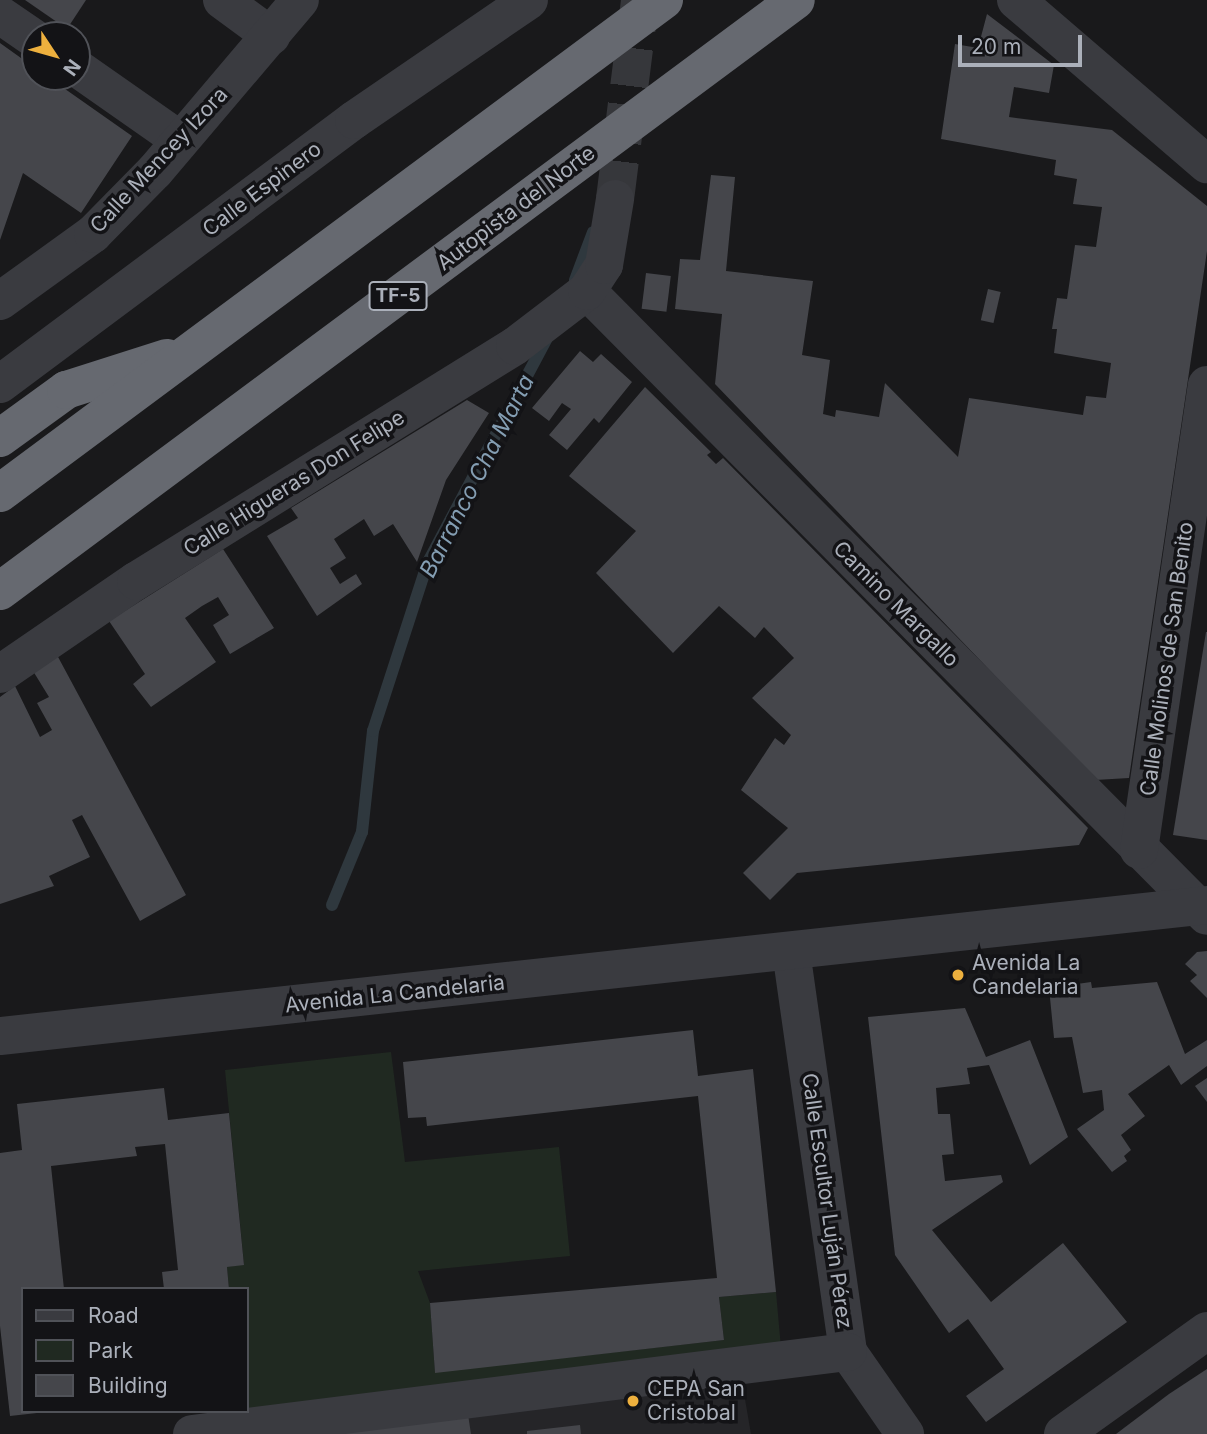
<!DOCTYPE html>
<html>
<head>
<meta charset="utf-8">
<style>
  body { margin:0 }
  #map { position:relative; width:1207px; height:1434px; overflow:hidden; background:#19191b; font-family:Inter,sans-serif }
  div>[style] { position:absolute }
  .built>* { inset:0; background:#252528 }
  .green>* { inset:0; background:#202921 }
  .stream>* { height:12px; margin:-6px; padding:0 6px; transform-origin:6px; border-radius:6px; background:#2f383e }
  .building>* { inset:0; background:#45464b; transform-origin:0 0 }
  .minor-tunnel>* { height:38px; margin-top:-19px; transform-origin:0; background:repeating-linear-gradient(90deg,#36373b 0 38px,transparent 0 57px) }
  .minor>* { height:38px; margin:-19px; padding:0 19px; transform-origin:19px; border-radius:19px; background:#3a3b40 }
  .highway>* { height:38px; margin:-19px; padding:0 19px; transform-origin:19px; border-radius:19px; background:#666970 }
  .dots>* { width:19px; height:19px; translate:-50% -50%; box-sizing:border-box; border:4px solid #131316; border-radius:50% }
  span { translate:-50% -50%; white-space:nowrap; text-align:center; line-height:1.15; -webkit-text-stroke:7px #131316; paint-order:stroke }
  .shield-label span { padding:2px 5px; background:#131316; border:2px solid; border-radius:5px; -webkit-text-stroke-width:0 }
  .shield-label { font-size:19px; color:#abb0ba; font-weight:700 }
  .street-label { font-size:21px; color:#abb0ba }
  .poi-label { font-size:21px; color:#abb0ba }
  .left { translate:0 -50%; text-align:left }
  .water-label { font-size:23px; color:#849eb3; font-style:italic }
  .legend { position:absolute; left:21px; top:1287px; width:228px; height:126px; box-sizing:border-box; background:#131316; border:2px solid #505258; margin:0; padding:9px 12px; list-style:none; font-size:21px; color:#abb0ba }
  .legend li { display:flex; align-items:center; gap:14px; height:35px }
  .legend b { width:35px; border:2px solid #505258 }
  .north { position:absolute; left:21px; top:21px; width:70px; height:70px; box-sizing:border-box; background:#131316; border:2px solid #505258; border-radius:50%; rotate:126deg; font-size:19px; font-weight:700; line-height:28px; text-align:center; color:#abb0ba }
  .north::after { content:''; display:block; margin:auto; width:24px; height:32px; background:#edb03e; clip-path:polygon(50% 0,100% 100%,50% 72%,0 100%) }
  .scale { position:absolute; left:958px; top:35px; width:124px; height:32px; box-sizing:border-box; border:4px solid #abb0ba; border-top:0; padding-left:9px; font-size:21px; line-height:24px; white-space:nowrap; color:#abb0ba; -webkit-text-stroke:5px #131316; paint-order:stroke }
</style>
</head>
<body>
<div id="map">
  <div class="built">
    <i style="clip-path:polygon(741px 1376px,751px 1434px,289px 1434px)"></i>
  </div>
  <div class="green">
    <i style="clip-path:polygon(391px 1052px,405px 1162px,559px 1147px,570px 1256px,418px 1271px,430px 1303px,435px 1372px,724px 1340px,719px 1297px,776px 1292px,781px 1348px,247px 1411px,247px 1289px,229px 1289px,227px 1267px,244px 1264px,225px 1070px)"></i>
  </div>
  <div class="stream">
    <i style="left:575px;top:280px;width:51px;rotate:-69.4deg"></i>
    <i style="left:332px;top:905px;width:79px;rotate:-67.7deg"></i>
    <i style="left:362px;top:832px;width:102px;rotate:-83.8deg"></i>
    <i style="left:373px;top:731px;width:178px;rotate:-72deg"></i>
    <i style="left:428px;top:562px;width:254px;rotate:-62deg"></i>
  </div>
  <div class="building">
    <i style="clip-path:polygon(25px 0,86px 0,67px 29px)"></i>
    <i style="clip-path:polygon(987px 14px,1054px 65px,1049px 93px,1014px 87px,1009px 117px,1112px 130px,1207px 206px,1207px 251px,1129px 778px,1095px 780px,715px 384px,722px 314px,675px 309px,680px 259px,700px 260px,711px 175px,735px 177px,726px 271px,813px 281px,802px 355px,830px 360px,823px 414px,835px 417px,836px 410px,879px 417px,885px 383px,958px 457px,969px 398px,1083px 415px,1086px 396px,1106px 398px,1111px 363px,1054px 353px,1057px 329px,1052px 329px,1057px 298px,1067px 299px,1075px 245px,1096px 247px,1102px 207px,1073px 204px,1077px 179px,1054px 175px,1056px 160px,941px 139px,955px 44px,978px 48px)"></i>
    <i style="clip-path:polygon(0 43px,35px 68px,35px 77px,48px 77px,132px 136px,81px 213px,23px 173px,0 240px)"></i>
    <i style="left:646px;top:273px;width:25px;height:36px;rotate:7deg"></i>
    <i style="left:988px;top:289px;width:13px;height:32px;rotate:13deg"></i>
    <i style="clip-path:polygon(580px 351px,593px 362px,601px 354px,632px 382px,599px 423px,594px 418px,567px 450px,549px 435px,571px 409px,562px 403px,549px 421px,532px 408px)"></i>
    <i style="clip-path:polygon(645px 387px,711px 452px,707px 455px,716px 464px,723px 458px,1088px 828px,1079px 845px,797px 873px,770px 900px,743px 873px,788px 828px,741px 790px,775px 738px,784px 745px,791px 735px,752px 698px,794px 658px,764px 627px,755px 638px,719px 606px,673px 653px,596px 573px,636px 531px,569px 476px)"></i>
    <i style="clip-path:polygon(467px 400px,489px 413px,446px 480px,417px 562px,393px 524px,374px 536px,364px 519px,334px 539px,346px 558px,330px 568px,340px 584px,356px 574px,362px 584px,317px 616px,267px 536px,298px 518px,291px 508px)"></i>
    <i style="clip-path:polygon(223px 549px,274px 628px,230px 654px,213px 625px,229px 615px,218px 597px,202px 606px,185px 618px,216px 662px,151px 707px,133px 684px,145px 674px,109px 621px)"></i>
    <i style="clip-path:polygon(1206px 632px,1207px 632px,1207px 840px,1173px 835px)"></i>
    <i style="clip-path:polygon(57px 655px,186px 895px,140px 921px,82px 815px,72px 820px,90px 857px,49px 876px,54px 886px,0 904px,0 697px,15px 686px,40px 737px,52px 730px,37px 703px,49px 697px,33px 671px)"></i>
    <i style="clip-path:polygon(1207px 951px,1207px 998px,1190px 981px,1197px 975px,1185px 964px,1197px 952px)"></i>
    <i style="clip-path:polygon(1091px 982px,1092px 988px,1157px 982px,1185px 1054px,1207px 1040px,1207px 1066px,1181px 1085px,1169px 1065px,1128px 1094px,1145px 1116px,1121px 1135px,1131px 1150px,1124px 1156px,1127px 1161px,1112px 1172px,1077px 1129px,1104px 1110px,1102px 1090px,1083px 1093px,1072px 1037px,1054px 1038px,1049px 988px)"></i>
    <i style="clip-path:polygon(965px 1008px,986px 1057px,1030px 1040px,1068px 1137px,1030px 1165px,989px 1065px,967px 1068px,970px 1084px,936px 1088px,938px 1114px,950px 1114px,954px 1154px,942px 1155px,945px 1181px,1001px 1175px,1003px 1182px,932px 1230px,991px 1302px,1063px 1243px,1127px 1322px,986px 1422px,966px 1396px,1004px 1369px,968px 1319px,949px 1333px,895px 1255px,868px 1017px)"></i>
    <i style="clip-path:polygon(693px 1030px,698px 1076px,753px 1069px,776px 1292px,719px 1297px,724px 1340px,435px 1373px,430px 1303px,717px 1278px,698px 1096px,427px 1126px,426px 1117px,408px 1118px,403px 1062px)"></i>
    <i style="clip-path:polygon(1207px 1078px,1207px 1102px,1195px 1086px)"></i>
    <i style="clip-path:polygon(164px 1088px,168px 1120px,229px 1113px,244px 1265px,227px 1267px,229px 1289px,164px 1289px,162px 1272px,178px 1270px,165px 1144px,135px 1147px,137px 1156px,51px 1166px,64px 1289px,23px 1289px,23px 1411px,37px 1413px,10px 1416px,0 1326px,0 1153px,22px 1150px,17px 1104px)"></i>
    <i style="clip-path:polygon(1207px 1369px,1207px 1434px,1116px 1434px,1169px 1394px)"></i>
    <i style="clip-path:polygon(467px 1408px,471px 1434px,301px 1434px)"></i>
    <i style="clip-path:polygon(580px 1425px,581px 1434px,527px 1434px,527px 1431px)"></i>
  </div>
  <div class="minor-tunnel">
    <i style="left:615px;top:199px;width:201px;rotate:-82.8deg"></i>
  </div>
  <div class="minor">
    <i style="left:222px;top:0;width:61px;rotate:36.3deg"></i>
    <i style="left:1016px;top:0;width:252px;rotate:40.7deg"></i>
    <i style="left:0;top:15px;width:42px;rotate:34.4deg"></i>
    <i style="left:77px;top:68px;width:126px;rotate:35deg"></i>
    <i style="left:587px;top:291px;width:880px;rotate:45.23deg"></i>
    <i style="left:0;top:301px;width:115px;rotate:-35.8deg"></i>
    <i style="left:93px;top:234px;width:88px;rotate:-45.5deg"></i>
    <i style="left:155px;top:171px;width:224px;rotate:-49.7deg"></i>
    <i style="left:0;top:384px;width:442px;rotate:-36.7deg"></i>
    <i style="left:354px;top:120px;width:212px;rotate:-34.4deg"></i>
    <i style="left:0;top:674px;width:165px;rotate:-34.4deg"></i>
    <i style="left:136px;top:581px;width:446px;rotate:-31.8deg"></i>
    <i style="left:515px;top:346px;width:91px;rotate:-37.4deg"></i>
    <i style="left:587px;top:291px;width:31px;rotate:-57deg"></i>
    <i style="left:604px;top:265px;width:67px;rotate:-80.5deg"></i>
    <i style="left:1139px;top:850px;width:470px;rotate:-81.7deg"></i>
    <i style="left:791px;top:951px;width:405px;rotate:81.9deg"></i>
    <i style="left:848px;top:1352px;width:100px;rotate:55.2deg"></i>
    <i style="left:0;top:1036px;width:1214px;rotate:-6.19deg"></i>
    <i style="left:192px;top:1434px;width:661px;rotate:-7.13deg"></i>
    <i style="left:1063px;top:1434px;width:177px;rotate:-35.6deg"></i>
  </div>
  <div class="highway">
    <i style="left:0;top:438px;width:82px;rotate:-36deg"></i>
    <i style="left:66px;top:390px;width:106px;rotate:-17.6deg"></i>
    <i style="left:0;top:493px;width:827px;rotate:-36.59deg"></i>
    <i style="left:0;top:591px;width:991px;rotate:-36.59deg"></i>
  </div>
  <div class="dots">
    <i style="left:958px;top:975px;background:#edb03e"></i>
    <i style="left:633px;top:1401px;background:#edb03e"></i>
  </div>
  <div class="shield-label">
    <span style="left:398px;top:296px">TF-5</span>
  </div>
  <div class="street-label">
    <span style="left:159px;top:160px;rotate:-47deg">Calle Mencey Izora</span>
    <span style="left:262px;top:189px;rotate:-37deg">Calle Espinero</span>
    <span style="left:516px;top:208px;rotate:-37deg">Autopista del Norte</span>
    <span style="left:294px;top:483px;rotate:-32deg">Calle Higueras Don Felipe</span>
    <span style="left:896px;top:604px;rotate:45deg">Camino Margallo</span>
    <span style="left:1167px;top:659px;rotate:-82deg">Calle Molinos de San Benito</span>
    <span style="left:395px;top:994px;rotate:-6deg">Avenida La Candelaria</span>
    <span style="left:827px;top:1201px;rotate:82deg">Calle Escultor Luján Pérez</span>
  </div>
  <div class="poi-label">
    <span class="left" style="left:972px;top:975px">Avenida La<br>Candelaria</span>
    <span class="left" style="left:647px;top:1401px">CEPA San<br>Cristobal</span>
  </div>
  <div class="water-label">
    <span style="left:477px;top:476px;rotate:-63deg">Barranco Cha Marta</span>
  </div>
  <ul class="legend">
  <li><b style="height:9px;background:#3a3b40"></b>Road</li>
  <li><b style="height:19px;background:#202921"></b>Park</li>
  <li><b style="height:19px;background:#45464b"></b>Building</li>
  </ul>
  <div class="north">N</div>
  <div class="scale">20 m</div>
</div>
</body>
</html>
